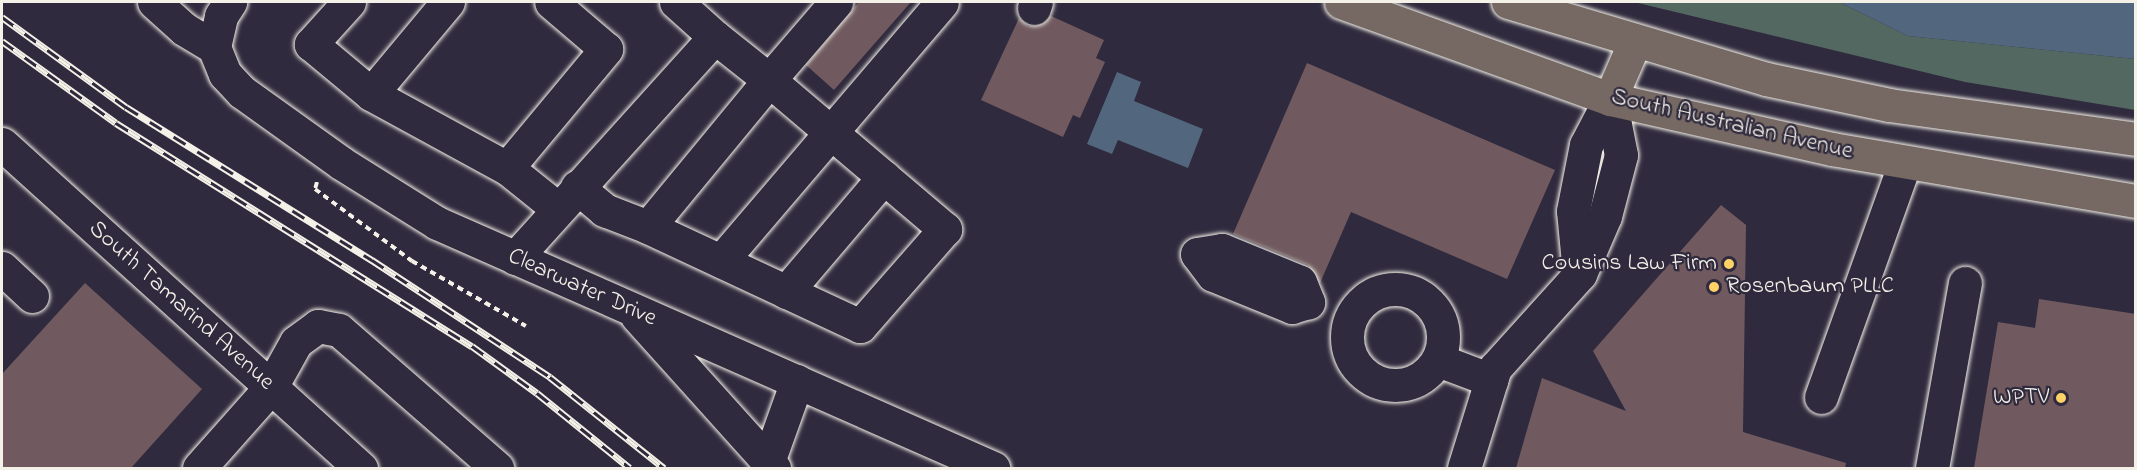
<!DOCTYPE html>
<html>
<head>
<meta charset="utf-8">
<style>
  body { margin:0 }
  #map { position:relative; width:2137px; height:470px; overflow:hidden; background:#2f2a3d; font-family:"Indie Flower",sans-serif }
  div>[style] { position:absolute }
  .green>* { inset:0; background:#546862 }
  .water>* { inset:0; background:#52667d }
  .building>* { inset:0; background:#705a5f }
  .path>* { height:4px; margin-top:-2px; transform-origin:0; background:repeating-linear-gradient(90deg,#f4f1e8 0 6px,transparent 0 10.5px) }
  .roads { filter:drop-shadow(0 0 2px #f4f1e8) drop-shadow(0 0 2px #f4f1e8) }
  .minor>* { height:33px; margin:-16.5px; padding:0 16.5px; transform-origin:16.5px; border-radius:16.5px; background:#2f2a3d }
  .minor>.ring { margin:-16.5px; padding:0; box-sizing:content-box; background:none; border:33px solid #2f2a3d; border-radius:50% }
  .major>* { height:33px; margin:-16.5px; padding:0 16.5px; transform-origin:16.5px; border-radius:16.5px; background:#766964 }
  .rail>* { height:7px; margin-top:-3.5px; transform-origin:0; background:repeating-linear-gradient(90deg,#2f2a3d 0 14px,#f4f1e8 0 28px); box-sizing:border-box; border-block:2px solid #f4f1e8 }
  .dots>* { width:16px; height:16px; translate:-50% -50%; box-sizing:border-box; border:3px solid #2f2a3d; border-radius:50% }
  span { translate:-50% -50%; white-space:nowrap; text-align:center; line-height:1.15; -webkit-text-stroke:4.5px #2f2a3d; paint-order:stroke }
  .street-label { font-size:24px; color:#f4f1e8 }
  .poi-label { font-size:24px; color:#f4f1e8 }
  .right { translate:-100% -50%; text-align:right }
  .left { translate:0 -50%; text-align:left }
  .frame { position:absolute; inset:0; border:3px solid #f4f1e8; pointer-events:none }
</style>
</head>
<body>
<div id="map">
  <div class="green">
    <i style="clip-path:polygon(1634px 2px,1839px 2px,1908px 36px,2135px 59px,2135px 110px,1965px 82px)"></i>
  </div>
  <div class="water">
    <i style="clip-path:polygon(1839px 2px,2135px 2px,2135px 59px,1908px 36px)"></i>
    <i style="clip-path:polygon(1117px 72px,1141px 82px,1134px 101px,1203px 129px,1188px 168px,1118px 140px,1112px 154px,1087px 144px)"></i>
  </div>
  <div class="building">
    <i style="clip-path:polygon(859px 2px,911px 2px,834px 90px,806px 65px)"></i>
    <i style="clip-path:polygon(1051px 16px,1104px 40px,1096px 58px,1105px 62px,1080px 118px,1073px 115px,1063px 137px,981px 100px,1019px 18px,1028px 26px,1037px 26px)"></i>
    <i style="clip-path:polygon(1307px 63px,1555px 170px,1507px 279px,1351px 212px,1320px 283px,1308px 265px,1233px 234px)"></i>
    <i style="clip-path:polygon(1721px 205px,1746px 225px,1743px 432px,1846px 463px,1845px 468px,1516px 468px,1542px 378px,1626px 411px,1593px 351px)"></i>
    <i style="clip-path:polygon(85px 283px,202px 389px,131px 468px,2px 468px,2px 374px)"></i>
    <i style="clip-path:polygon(2039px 299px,2136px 314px,2136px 468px,1974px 468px,1998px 322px,2035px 328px)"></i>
  </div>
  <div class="path">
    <i style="left:317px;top:182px;width:7px;rotate:106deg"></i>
    <i style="left:315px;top:189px;width:121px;rotate:36.6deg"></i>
    <i style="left:412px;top:261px;width:131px;rotate:29.7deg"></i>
  </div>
  <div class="roads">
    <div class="minor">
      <i style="left:154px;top:2px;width:40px;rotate:42deg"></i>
      <i style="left:184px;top:29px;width:35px;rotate:31deg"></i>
      <i style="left:349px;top:2px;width:57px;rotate:132.1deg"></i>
      <i style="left:311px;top:44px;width:78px;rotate:39.8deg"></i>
      <i style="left:371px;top:94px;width:120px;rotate:-50.1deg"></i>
      <i style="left:676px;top:2px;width:52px;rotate:41.9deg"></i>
      <i style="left:715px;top:37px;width:69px;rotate:38.5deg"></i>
      <i style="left:769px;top:80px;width:231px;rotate:40.3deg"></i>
      <i style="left:945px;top:229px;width:129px;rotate:131.2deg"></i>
      <i style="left:860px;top:326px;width:234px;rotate:-155deg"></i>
      <i style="left:648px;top:227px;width:190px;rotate:-50.5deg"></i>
      <i style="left:769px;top:80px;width:103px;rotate:-49.3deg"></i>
      <i style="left:1034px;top:8px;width:6px;rotate:-72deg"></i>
      <i style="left:214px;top:47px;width:29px;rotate:68deg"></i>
      <i style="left:225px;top:74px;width:25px;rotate:47deg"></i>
      <i style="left:242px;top:92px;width:122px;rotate:35.6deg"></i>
      <i style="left:341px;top:163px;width:113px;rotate:32deg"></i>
      <i style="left:437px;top:223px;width:608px;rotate:23.78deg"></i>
      <i style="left:214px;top:47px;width:32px;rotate:-77deg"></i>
      <i style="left:221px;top:16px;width:17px;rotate:-57deg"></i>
      <i style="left:371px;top:94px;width:155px;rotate:28.6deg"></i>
      <i style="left:507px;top:168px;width:155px;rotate:-50.2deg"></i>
      <i style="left:606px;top:49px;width:72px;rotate:-139.5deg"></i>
      <i style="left:2px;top:144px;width:484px;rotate:42.1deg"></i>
      <i style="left:507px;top:168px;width:65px;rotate:38.8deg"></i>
      <i style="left:577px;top:187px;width:35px;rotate:40deg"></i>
      <i style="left:604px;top:210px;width:47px;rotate:21.1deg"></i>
      <i style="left:1222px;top:250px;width:84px;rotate:22.3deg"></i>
      <i style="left:1300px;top:282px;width:22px;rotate:68deg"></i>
      <i style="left:1308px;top:302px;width:17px;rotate:163deg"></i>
      <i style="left:1292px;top:307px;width:85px;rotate:-157.9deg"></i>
      <i style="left:1213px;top:275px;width:26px;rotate:-127deg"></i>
      <i style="left:1197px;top:254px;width:25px;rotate:-9deg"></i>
      <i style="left:515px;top:258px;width:298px;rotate:-47.9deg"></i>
      <i style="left:721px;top:261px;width:340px;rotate:-49.5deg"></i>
      <i style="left:2px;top:268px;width:41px;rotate:43deg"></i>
      <i style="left:1579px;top:273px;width:62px;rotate:-95.5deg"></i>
      <i style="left:1573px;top:211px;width:67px;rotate:-78.9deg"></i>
      <i style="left:1586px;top:145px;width:52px;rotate:-62.4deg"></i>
      <i class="ring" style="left:1347px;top:289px;width:63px;height:63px"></i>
      <i style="left:786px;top:292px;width:151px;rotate:-49.6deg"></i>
      <i style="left:637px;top:316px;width:205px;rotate:48deg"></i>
      <i style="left:1438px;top:360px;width:57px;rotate:20.7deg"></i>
      <i style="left:1821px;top:397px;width:249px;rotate:-70.3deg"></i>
      <i style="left:768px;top:462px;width:86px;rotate:-70.3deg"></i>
      <i style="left:199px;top:468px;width:108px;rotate:-48.4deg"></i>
      <i style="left:271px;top:387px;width:51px;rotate:-60.9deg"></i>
      <i style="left:296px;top:342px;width:27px;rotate:-36deg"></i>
      <i style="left:318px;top:326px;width:21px;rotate:11deg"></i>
      <i style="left:339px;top:330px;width:210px;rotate:41.1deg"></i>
      <i style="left:1464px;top:468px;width:105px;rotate:-72.8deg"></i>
      <i style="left:1495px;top:368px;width:127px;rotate:-47.9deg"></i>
      <i style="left:1580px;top:274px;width:63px;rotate:-66.7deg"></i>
      <i style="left:1605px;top:216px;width:63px;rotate:-75.3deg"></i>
      <i style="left:1621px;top:155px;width:57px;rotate:-101.1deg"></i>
      <i style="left:1932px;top:468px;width:188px;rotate:-79.9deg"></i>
    </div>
    <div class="major">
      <i style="left:1341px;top:2px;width:286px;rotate:19.8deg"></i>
      <i style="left:1610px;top:99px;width:228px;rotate:12.7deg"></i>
      <i style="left:1832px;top:149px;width:308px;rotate:9.7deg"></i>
      <i style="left:1508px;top:2px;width:269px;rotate:16.6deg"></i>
      <i style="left:1766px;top:79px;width:126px;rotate:11.9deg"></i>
      <i style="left:1889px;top:105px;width:249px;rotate:7.8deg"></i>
      <i style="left:1610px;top:99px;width:63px;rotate:-66.7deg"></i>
    </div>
  </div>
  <div class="rail">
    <i style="left:2px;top:17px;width:153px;rotate:36deg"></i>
    <i style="left:126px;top:107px;width:290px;rotate:31.9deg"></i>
    <i style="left:372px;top:260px;width:213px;rotate:33.3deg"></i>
    <i style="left:550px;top:377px;width:146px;rotate:38.6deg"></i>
    <i style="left:2px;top:41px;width:140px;rotate:35.7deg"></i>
    <i style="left:116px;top:123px;width:420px;rotate:32.1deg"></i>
    <i style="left:472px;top:346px;width:80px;rotate:35.9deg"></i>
    <i style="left:537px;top:393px;width:119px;rotate:38.9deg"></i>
  </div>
  <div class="dots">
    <i style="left:1729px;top:264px;background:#ffd166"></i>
    <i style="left:1714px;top:287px;background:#ffd166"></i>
    <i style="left:2061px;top:398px;background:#ffd166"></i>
  </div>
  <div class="street-label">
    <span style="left:1732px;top:125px;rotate:13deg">South Australian Avenue</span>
    <span style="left:582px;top:288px;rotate:24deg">Clearwater Drive</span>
    <span style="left:181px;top:306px;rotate:42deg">South Tamarind Avenue</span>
  </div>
  <div class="poi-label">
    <span class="right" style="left:1717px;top:264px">Cousins Law Firm</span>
    <span class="left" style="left:1726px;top:287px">Rosenbaum PLLC</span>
    <span class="right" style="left:2049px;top:398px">WPTV</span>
  </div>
  <div class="frame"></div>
</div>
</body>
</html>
